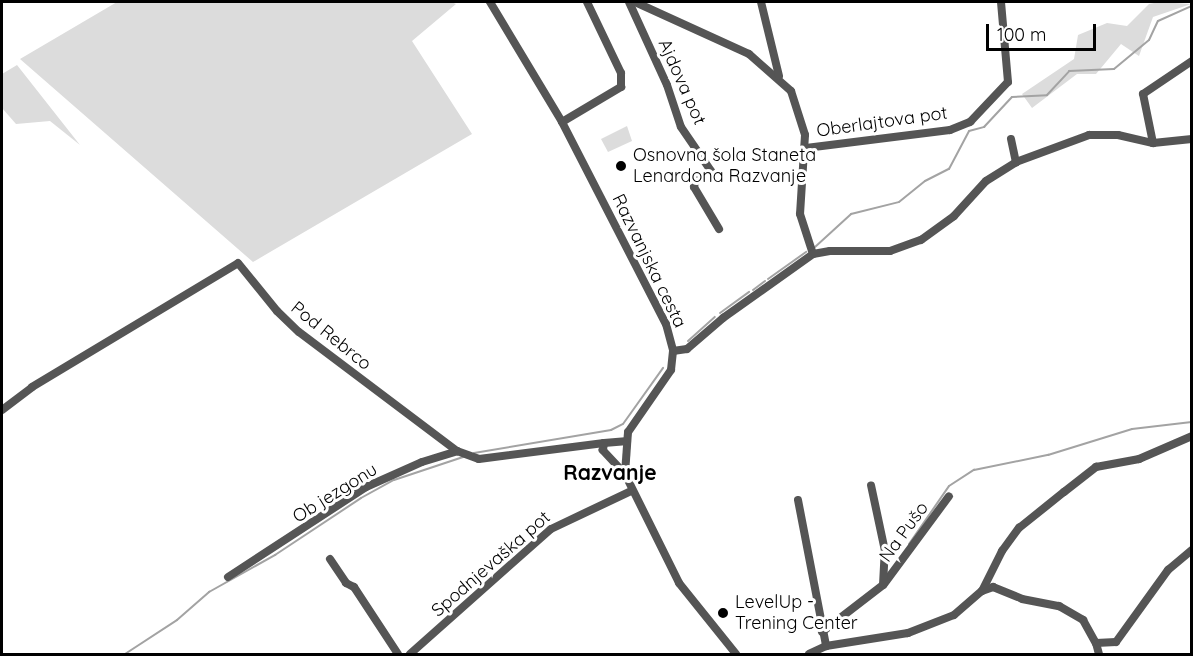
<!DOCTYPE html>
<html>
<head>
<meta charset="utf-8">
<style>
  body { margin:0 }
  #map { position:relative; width:1193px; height:656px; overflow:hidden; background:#fff; font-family:Quicksand,sans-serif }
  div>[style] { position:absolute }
  .green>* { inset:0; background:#dcdcdc }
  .stream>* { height:2px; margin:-1px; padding:0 1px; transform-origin:1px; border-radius:1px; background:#a3a3a3 }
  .minor>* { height:8px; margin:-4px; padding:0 4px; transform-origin:4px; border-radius:4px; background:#555 }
  .dots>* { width:16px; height:16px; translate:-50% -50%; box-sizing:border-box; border:3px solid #fff; border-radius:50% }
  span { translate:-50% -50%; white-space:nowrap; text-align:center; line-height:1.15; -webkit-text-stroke:6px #fff; paint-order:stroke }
  .street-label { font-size:18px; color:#000 }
  .poi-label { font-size:18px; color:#000 }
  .left { translate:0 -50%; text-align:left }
  .quarter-label { font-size:21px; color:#000; font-weight:700 }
  .frame { position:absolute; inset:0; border:3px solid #000; pointer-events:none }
  .scale { position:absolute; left:986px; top:24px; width:110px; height:27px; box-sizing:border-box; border:3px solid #000; border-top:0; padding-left:8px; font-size:18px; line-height:21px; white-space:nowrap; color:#000; -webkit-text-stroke:4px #fff; paint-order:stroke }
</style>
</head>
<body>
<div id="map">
  <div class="green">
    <i style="clip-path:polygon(117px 2px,451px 2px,456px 4px,412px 41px,472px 134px,253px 262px,20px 59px)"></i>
    <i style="clip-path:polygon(1159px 2px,1191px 4px,1153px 17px,1139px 56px,1121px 44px,1096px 74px,1077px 74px,1032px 108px,1022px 94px,1074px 59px,1078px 35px,1107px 23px,1127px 26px,1149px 4px)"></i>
    <i style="clip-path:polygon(17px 65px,80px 145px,50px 121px,16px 124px,2px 108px,2px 74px)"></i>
    <i style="clip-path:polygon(627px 126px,632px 141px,608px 152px,601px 139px)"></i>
  </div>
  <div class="stream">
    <i style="left:815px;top:247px;width:49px;rotate:-42.5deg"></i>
    <i style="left:851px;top:214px;width:49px;rotate:-14deg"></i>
    <i style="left:899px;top:202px;width:33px;rotate:-39deg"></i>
    <i style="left:925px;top:181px;width:27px;rotate:-27deg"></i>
    <i style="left:949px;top:169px;width:43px;rotate:-62.2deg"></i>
    <i style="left:969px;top:131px;width:16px;rotate:-15deg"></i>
    <i style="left:984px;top:127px;width:41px;rotate:-47deg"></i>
    <i style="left:1012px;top:97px;width:35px;rotate:-3deg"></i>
    <i style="left:1047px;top:95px;width:33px;rotate:-47deg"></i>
    <i style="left:1069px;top:71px;width:45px;rotate:-2.5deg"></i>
    <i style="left:1114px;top:69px;width:45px;rotate:-39.6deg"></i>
    <i style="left:1149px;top:40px;width:21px;rotate:-65deg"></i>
    <i style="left:1158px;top:21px;width:37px;rotate:-24deg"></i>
    <i style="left:768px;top:279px;width:47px;rotate:-35.4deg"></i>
    <i style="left:753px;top:290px;width:15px;rotate:-37deg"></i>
    <i style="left:720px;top:313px;width:36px;rotate:-36deg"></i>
    <i style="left:688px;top:341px;width:36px;rotate:-42deg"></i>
    <i style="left:474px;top:453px;width:139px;rotate:-9.5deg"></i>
    <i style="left:611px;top:430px;width:13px;rotate:-27deg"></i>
    <i style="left:623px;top:424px;width:69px;rotate:-54.5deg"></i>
    <i style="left:909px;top:544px;width:70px;rotate:-55.4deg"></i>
    <i style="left:949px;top:486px;width:30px;rotate:-33deg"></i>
    <i style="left:974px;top:470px;width:76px;rotate:-11.5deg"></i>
    <i style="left:1048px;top:455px;width:88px;rotate:-17.2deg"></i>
    <i style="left:1132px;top:429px;width:60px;rotate:-6.7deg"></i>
    <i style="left:125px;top:654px;width:62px;rotate:-33.2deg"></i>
    <i style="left:177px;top:620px;width:43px;rotate:-41.2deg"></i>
    <i style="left:209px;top:592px;width:76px;rotate:-29.3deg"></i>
    <i style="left:275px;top:555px;width:103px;rotate:-33.5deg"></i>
    <i style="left:361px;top:498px;width:38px;rotate:-29deg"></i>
    <i style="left:394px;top:480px;width:76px;rotate:-18.4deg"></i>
  </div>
  <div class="minor">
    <i style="left:490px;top:2px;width:140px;rotate:59deg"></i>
    <i style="left:562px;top:122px;width:227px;rotate:62.8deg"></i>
    <i style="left:666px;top:324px;width:28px;rotate:75deg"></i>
    <i style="left:673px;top:351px;width:19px;rotate:96deg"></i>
    <i style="left:671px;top:370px;width:75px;rotate:124.7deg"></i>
    <i style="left:628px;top:432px;width:42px;rotate:94.1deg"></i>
    <i style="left:625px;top:474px;width:122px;rotate:63.6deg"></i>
    <i style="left:679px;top:583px;width:91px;rotate:51.2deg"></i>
    <i style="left:629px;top:2px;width:91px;rotate:65.4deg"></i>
    <i style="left:667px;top:85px;width:44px;rotate:71.6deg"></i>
    <i style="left:681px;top:127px;width:53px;rotate:55.7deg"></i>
    <i style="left:711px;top:171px;width:19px;rotate:145deg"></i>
    <i style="left:695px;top:182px;width:5px;rotate:101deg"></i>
    <i style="left:694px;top:187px;width:49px;rotate:59.2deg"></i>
    <i style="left:635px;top:2px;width:125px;rotate:24.5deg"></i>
    <i style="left:749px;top:54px;width:56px;rotate:41.4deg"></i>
    <i style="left:791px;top:91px;width:46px;rotate:72.3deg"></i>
    <i style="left:805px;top:135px;width:79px;rotate:93.6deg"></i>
    <i style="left:800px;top:214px;width:42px;rotate:72deg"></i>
    <i style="left:761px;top:2px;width:76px;rotate:76.3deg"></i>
    <i style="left:562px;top:122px;width:69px;rotate:-30.7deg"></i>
    <i style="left:621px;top:87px;width:14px;rotate:-90deg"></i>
    <i style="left:621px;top:73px;width:79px;rotate:-115.6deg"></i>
    <i style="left:1011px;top:139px;width:24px;rotate:78deg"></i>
    <i style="left:1153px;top:143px;width:50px;rotate:-101.5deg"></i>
    <i style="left:1143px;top:94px;width:59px;rotate:-34deg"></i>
    <i style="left:806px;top:148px;width:145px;rotate:-7.1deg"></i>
    <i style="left:950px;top:130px;width:22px;rotate:-22deg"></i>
    <i style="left:970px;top:122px;width:55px;rotate:-46.5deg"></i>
    <i style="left:1008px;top:82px;width:80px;rotate:-95deg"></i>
    <i style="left:673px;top:351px;width:14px;rotate:-8deg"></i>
    <i style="left:687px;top:349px;width:48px;rotate:-40.7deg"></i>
    <i style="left:723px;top:318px;width:110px;rotate:-35.4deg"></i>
    <i style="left:813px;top:254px;width:17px;rotate:-10deg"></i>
    <i style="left:830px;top:251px;width:60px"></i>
    <i style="left:890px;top:251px;width:33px;rotate:-20deg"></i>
    <i style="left:921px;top:240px;width:41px;rotate:-36deg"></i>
    <i style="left:954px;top:216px;width:47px;rotate:-47.6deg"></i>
    <i style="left:986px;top:181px;width:36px;rotate:-32deg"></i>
    <i style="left:1016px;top:162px;width:78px;rotate:-20.3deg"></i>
    <i style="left:1089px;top:135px;width:29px"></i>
    <i style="left:1118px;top:135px;width:36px;rotate:13deg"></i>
    <i style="left:1153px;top:143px;width:39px;rotate:-6deg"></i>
    <i style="left:2px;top:410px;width:38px;rotate:-37deg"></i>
    <i style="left:32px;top:387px;width:240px;rotate:-31deg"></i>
    <i style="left:238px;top:263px;width:62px;rotate:50.9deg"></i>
    <i style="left:277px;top:311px;width:30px;rotate:44deg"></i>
    <i style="left:299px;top:332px;width:198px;rotate:37deg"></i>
    <i style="left:625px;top:474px;width:33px;rotate:-133deg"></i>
    <i style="left:603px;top:450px;width:7px;rotate:-82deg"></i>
    <i style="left:604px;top:443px;width:21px;rotate:-5deg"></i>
    <i style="left:798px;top:500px;width:149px;rotate:79.1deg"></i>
    <i style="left:330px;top:559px;width:29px;rotate:56deg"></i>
    <i style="left:346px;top:583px;width:9px;rotate:27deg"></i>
    <i style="left:354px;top:587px;width:80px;rotate:56.7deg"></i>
    <i style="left:228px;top:577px;width:165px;rotate:-33.1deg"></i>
    <i style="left:366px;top:487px;width:61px;rotate:-24.1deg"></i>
    <i style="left:422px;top:462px;width:37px;rotate:-17deg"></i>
    <i style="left:457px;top:451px;width:23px;rotate:20deg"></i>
    <i style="left:479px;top:459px;width:126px;rotate:-7.3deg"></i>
    <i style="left:884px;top:584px;width:109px;rotate:-53.5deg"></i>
    <i style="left:982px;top:591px;width:12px;rotate:-20deg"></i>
    <i style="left:993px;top:587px;width:31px;rotate:22deg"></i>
    <i style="left:1022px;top:599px;width:38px;rotate:11deg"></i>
    <i style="left:1059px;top:606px;width:28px;rotate:30deg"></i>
    <i style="left:1083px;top:620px;width:26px;rotate:61deg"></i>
    <i style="left:1096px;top:643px;width:20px;rotate:-3deg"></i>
    <i style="left:1116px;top:642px;width:89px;rotate:-54.2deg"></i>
    <i style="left:1168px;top:570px;width:31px;rotate:-40deg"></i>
    <i style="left:822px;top:632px;width:77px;rotate:-37.6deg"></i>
    <i style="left:883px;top:585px;width:34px;rotate:-87deg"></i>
    <i style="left:885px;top:551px;width:67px;rotate:-102deg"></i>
    <i style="left:1096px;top:643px;width:11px;rotate:75deg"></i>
    <i style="left:410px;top:654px;width:188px;rotate:-41.6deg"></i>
    <i style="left:551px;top:529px;width:89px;rotate:-25.4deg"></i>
    <i style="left:809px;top:654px;width:19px;rotate:-25deg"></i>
    <i style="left:826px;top:646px;width:83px;rotate:-9deg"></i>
    <i style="left:908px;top:633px;width:49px;rotate:-21.4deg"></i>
    <i style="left:954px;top:615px;width:37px;rotate:-41deg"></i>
    <i style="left:982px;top:591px;width:45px;rotate:-63.4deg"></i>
    <i style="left:1002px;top:551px;width:29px;rotate:-54deg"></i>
    <i style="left:1019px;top:528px;width:58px;rotate:-38.7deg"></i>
    <i style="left:1064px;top:492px;width:41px;rotate:-38deg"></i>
    <i style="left:1096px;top:467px;width:44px;rotate:-10.5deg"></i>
    <i style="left:1139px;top:459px;width:58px;rotate:-23.5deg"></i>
  </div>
  <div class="dots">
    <i style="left:621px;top:166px;background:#000"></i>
    <i style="left:723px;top:613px;background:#000"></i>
  </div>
  <div class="street-label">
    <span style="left:682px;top:82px;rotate:66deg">Ajdova pot</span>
    <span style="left:882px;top:122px;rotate:-8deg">Oberlajtova pot</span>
    <span style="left:649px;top:261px;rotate:64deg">Razvanjska cesta</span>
    <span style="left:331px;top:336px;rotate:39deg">Pod Rebrco</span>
    <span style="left:335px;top:493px;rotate:-32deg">Ob jezgonu</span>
    <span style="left:904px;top:532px;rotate:-54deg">Na Pušo</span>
    <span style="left:491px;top:564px;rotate:-41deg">Spodnjevaška pot</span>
  </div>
  <div class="poi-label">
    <span class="left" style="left:633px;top:166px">Osnovna šola Staneta<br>Lenardona Razvanje</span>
    <span class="left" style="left:735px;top:613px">LevelUp -<br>Trening Center</span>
  </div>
  <div class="quarter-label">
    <span style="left:610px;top:472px">Razvanje</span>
  </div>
  <div class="frame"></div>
  <div class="scale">100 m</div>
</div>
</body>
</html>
